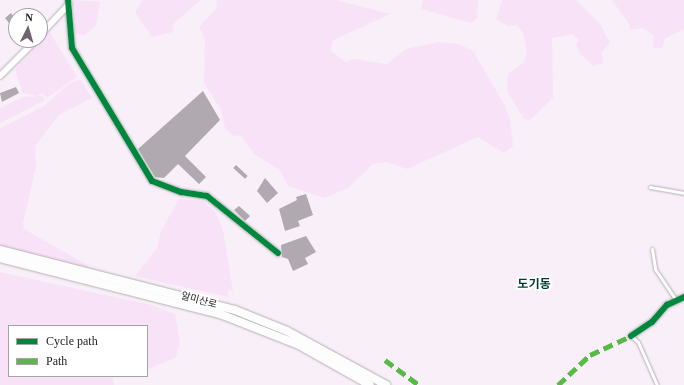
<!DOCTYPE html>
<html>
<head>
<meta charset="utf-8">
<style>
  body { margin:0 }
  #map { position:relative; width:684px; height:385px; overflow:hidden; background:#f9eff9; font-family:"Times New Roman","Noto Sans KR",serif }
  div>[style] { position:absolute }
  .green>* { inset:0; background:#f8e2f8 }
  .building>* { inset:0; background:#b0a9b0; transform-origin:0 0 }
  .roads { filter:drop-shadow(0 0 1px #b6afb6) drop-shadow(0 0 1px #b6afb6) }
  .service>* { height:3px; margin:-1.5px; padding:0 1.5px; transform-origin:1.5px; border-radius:1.5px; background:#fefdfe }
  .minor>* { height:6px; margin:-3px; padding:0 3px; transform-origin:3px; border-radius:3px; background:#fefdfe }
  .secondary>* { height:8px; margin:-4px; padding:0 4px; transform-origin:4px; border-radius:4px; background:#fefdfe }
  .quiet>* { height:5px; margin-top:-2.5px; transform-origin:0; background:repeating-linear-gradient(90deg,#58b947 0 10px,transparent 0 15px) }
  .cycleway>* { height:6px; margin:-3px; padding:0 3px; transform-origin:3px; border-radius:3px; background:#00873e }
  span { translate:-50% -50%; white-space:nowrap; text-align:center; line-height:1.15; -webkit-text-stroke:4px #fff; paint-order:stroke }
  .street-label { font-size:10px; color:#211a21 }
  .quarter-label { font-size:12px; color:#003d33; font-weight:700 }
  .legend { position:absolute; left:8px; top:325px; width:140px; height:52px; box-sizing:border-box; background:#fff; border:1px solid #a6a3a6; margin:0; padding:5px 7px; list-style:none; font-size:12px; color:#211a21 }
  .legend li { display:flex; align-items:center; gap:8px; height:20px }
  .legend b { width:20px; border:1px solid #a6a3a6 }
  .north { position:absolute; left:8px; top:8px; width:40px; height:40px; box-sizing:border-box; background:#fff; border:1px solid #a6a3a6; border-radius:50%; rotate:5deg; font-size:11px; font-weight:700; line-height:16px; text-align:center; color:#211a21 }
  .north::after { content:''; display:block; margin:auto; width:14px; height:18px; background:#6d656d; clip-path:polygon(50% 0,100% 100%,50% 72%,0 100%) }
</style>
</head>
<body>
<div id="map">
  <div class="green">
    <i style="clip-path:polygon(73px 0,100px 2px,96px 26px,85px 35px,75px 34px)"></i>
    <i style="clip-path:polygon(142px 0,201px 0,174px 23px,173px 32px,152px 37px,135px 12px)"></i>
    <i style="clip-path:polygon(217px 0,336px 0,390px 14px,332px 41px,331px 51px,346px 62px,354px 59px,387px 64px,406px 49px,439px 42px,459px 44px,473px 51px,504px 104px,510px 119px,513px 146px,504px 153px,478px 137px,407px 169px,387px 162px,373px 164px,348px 188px,324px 198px,288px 186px,280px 170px,254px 154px,241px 135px,233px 136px,225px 128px,221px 110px,204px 83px,205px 39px,199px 27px,216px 9px)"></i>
    <i style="clip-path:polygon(423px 0,478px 0,477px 19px,471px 23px,421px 9px)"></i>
    <i style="clip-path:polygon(502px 0,576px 0,600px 24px,610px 43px,601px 53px,604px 63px,593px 66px,580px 54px,576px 45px,579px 40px,573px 34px,552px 38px,553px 98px,530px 120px,524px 119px,507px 91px,508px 74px,523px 63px,527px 54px,523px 33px,517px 25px,508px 26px,496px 20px)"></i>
    <i style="clip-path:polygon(612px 0,684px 0,684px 29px,666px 38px,662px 48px,653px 48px,654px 36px,642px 28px,630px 30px,629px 24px)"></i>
    <i style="clip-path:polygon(49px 31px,77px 77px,47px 98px,43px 93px,36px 96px,23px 93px,15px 70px)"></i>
    <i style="clip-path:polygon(80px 79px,92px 98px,59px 115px,35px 146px,36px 166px,23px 223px,24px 229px,89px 266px,87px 270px,0 245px,0 128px,44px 106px,67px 85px)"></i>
    <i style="clip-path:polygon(42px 96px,45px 100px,0 123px,0 108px,23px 97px)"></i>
    <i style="clip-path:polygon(179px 199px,204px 201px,216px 213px,223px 230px,233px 292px,228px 290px,228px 297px,135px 276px,157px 248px,161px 231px)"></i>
    <i style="clip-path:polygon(0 272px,152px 305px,175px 314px,180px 342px,176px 357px,147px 370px,147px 326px,9px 326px,9px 376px,112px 376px,114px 385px,0 385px)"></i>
  </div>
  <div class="building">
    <i style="clip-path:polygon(11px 13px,16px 21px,16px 32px,5px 18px)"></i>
    <i style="clip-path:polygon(16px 87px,19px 93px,2px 102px,0 93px)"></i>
    <i style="clip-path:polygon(203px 91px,220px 120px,185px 156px,206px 177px,199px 184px,178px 164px,164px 178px,155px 177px,138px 149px)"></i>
    <i style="left:236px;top:165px;width:16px;height:4px;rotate:43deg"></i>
    <i style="clip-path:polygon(265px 178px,278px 193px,267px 203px,257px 191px)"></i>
    <i style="clip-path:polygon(306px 194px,313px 215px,298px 221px,300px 226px,285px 231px,279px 209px,297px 200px,296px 197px)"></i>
    <i style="clip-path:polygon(239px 206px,250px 216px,245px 221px,234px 210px)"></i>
    <i style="clip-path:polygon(306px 236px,316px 252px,305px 258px,308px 264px,293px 271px,288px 259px,282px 257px,281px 245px)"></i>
  </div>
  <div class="roads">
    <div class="service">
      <i style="left:650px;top:187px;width:35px;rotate:10deg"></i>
      <i style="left:652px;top:249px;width:20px;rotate:81deg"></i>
      <i style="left:655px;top:269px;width:37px;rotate:56deg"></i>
      <i style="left:631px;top:336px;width:9px;rotate:41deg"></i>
      <i style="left:638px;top:342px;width:47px;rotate:66.2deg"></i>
    </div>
    <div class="minor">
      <i style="left:68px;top:0;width:48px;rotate:85.2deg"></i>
      <i style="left:72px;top:48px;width:155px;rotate:59deg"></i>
      <i style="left:152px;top:181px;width:31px;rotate:21deg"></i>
      <i style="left:181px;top:192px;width:26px;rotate:9deg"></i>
      <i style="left:207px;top:196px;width:91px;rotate:38.8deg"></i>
      <i style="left:40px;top:35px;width:42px;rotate:-46.9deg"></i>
      <i style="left:0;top:76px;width:51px;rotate:-45deg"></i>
      <i style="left:631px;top:336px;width:25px;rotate:-34deg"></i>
      <i style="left:652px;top:322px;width:23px;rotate:-49deg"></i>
      <i style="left:667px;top:305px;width:19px;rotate:-25deg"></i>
    </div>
    <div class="secondary">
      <i style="left:0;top:250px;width:243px;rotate:14.3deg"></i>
      <i style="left:235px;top:310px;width:56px;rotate:22deg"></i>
      <i style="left:287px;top:331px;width:113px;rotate:28.6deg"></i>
      <i style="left:0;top:258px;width:227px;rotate:14.3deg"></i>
      <i style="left:220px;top:314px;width:85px;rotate:21.4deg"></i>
      <i style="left:299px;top:345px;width:81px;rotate:29.4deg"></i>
    </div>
  </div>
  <div class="quiet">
    <i style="left:385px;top:360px;width:42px;rotate:36.3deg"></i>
    <i style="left:558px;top:385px;width:44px;rotate:-43.2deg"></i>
    <i style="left:590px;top:355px;width:45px;rotate:-24.9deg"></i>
  </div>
  <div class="cycleway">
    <i style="left:68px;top:0;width:48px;rotate:85.2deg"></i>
    <i style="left:72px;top:48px;width:155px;rotate:59deg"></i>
    <i style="left:152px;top:181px;width:31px;rotate:21deg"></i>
    <i style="left:181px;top:192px;width:26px;rotate:9deg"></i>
    <i style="left:207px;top:196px;width:91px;rotate:38.8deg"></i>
    <i style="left:631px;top:336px;width:25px;rotate:-34deg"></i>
    <i style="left:652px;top:322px;width:23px;rotate:-49deg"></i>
    <i style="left:667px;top:305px;width:19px;rotate:-25deg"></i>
  </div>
  <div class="street-label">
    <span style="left:199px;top:300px;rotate:15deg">알미산로</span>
  </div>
  <div class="quarter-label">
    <span style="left:534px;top:285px">도기동</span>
  </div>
  <ul class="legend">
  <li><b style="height:5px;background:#00873e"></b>Cycle path</li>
  <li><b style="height:5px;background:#58b947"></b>Path</li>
  </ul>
  <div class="north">N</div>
</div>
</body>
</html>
